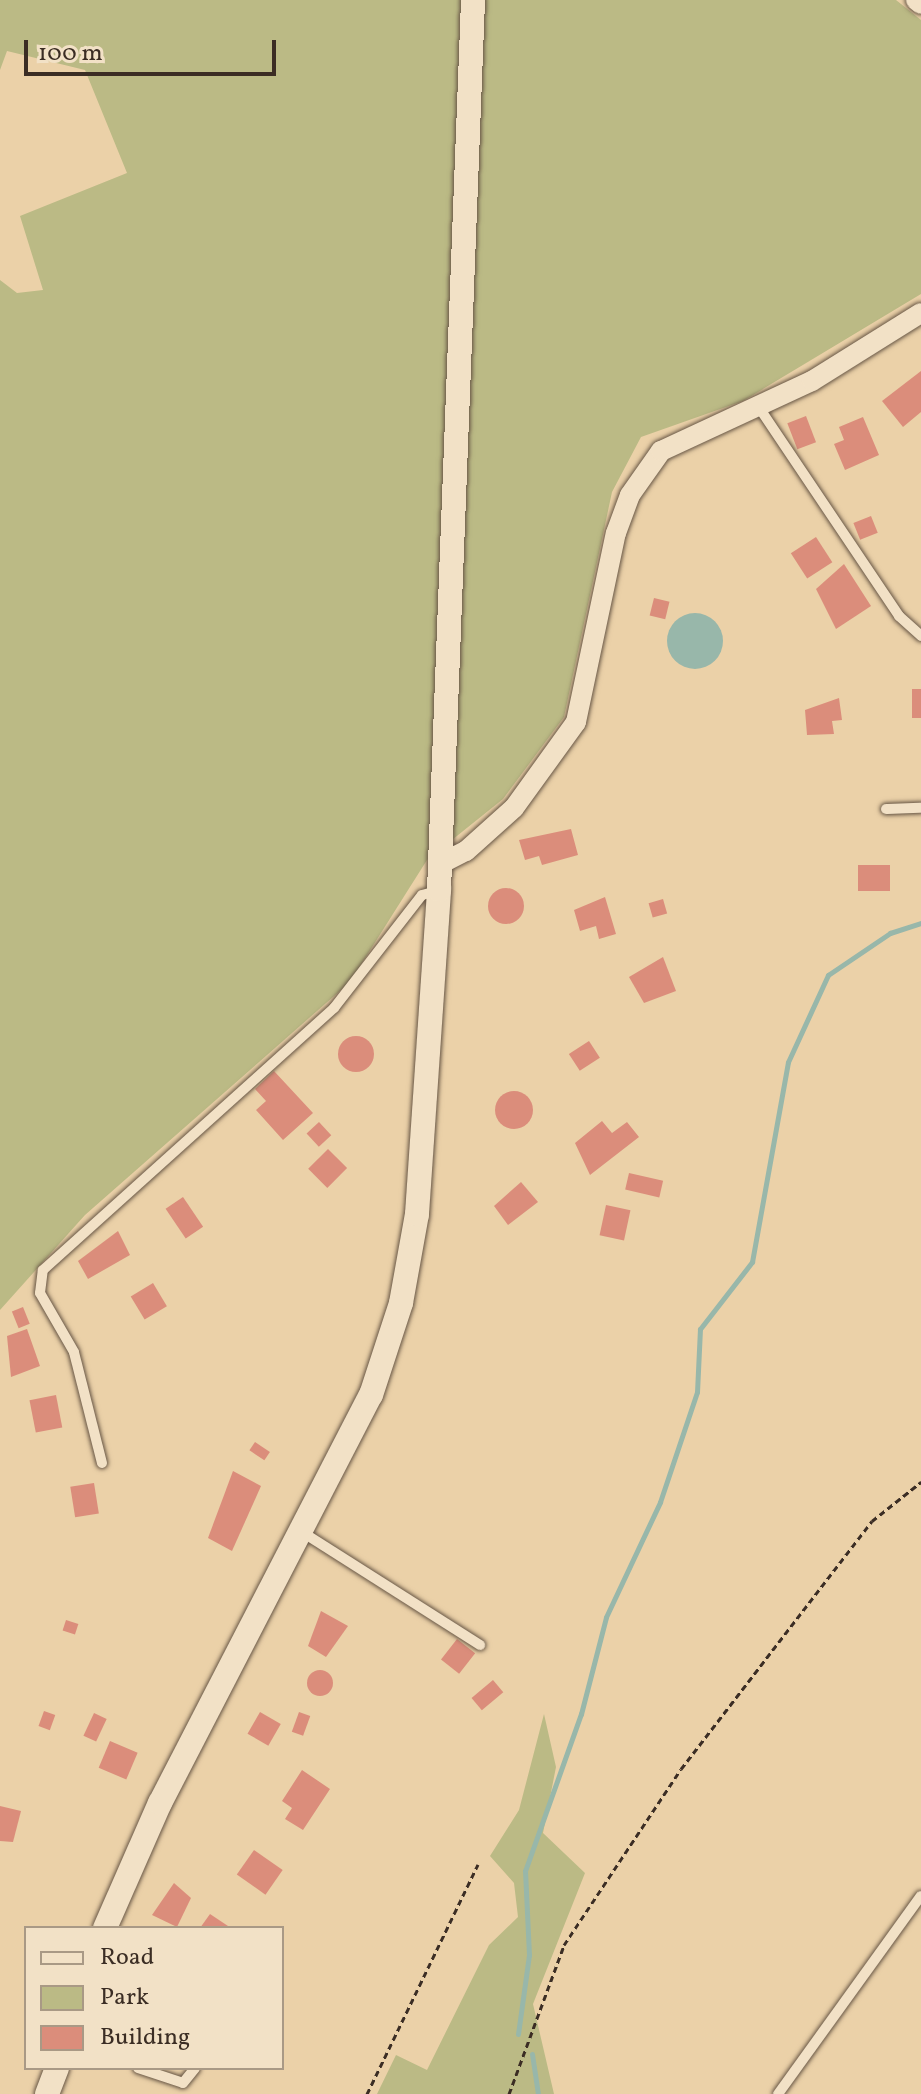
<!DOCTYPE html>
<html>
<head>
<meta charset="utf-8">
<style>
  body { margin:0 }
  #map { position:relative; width:921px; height:2094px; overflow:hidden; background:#ebd1a8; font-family:Vollkorn,serif }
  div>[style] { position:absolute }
  .green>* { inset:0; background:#bbba85 }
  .water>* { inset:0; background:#98b7aa }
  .round { border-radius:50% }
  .stream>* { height:5px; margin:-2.5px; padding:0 2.5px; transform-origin:2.5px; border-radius:2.5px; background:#98b7aa }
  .building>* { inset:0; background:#db8d7b; transform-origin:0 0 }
  .path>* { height:3px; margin-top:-1.5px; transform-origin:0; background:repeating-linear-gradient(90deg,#3b2d24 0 6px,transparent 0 10px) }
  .roads { filter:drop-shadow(0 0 2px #675645) drop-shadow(0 0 2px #675645) }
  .service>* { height:10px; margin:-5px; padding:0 5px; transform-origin:5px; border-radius:5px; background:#f2e1c6 }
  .minor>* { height:20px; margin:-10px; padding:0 10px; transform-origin:10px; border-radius:10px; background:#f2e1c6 }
  .tertiary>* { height:24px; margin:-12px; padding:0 12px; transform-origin:12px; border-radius:12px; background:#f2e1c6 }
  span { translate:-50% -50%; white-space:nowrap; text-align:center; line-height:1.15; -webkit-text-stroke:8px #f2e1c6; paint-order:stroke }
  .legend { position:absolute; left:24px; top:1926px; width:260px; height:144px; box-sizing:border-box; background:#f2e1c6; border:2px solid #a99985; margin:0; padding:10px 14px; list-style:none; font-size:24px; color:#3b2d24 }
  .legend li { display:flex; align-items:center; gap:16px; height:40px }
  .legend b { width:40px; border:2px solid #a99985 }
  .scale { position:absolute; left:24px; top:40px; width:252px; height:36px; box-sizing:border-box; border:4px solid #3b2d24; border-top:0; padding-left:10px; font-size:24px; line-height:28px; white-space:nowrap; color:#3b2d24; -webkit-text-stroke:6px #f2e1c6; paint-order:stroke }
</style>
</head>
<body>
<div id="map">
  <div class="green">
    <i style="clip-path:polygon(0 0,896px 0,921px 20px,921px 294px,743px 401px,641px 437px,612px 492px,564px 717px,503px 799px,427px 860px,350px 982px,85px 1215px,0 1310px,0 280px,17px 293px,43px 290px,20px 216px,127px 173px,85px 70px,7px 51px,0 70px)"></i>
    <i style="clip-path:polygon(544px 1714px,556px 1767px,543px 1833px,585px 1873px,533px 2004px,554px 2094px,377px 2094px,396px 2055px,427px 2070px,489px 1945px,518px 1917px,514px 1883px,490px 1856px,519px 1810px)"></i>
  </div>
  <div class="water">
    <i class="round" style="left:667px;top:613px;width:56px;height:56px"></i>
  </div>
  <div class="stream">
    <i style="left:518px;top:2034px;width:80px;rotate:-82.1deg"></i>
    <i style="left:529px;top:1955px;width:84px;rotate:-92.7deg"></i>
    <i style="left:525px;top:1871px;width:167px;rotate:-70.4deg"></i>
    <i style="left:581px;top:1714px;width:100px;rotate:-75.5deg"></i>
    <i style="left:606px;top:1617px;width:127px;rotate:-64.8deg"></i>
    <i style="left:660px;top:1502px;width:116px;rotate:-71.4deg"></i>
    <i style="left:697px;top:1392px;width:63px;rotate:-87.3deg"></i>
    <i style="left:700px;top:1329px;width:85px;rotate:-52.2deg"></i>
    <i style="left:752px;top:1262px;width:203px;rotate:-79.8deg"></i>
    <i style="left:788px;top:1062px;width:96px;rotate:-65.3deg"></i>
    <i style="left:828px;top:975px;width:75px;rotate:-34.1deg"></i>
    <i style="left:890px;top:933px;width:33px;rotate:-18deg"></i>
    <i style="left:532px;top:2054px;width:40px;rotate:81.5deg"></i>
  </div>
  <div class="building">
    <i style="clip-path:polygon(921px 371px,921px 412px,903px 427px,882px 401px)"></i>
    <i style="left:806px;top:416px;width:28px;height:20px;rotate:69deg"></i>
    <i style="clip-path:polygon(863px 417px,879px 455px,845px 470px,834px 444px,844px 440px,839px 427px)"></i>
    <i style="left:871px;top:516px;width:18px;height:19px;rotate:68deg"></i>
    <i style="left:816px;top:537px;width:30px;height:30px;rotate:57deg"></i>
    <i style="clip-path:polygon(844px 564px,871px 606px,836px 629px,816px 589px)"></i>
    <i style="left:654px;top:598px;width:16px;height:18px;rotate:14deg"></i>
    <i style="left:912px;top:689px;width:9px;height:29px"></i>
    <i style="clip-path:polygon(839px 698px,842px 720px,832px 721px,834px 734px,807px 735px,805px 710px)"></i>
    <i style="clip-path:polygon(571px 829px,578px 855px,542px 865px,539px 856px,525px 860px,519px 840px)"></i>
    <i style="left:858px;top:865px;width:32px;height:26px"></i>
    <i class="round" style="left:488px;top:888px;width:36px;height:36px"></i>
    <i style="clip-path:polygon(605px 897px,616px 934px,599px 939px,596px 926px,580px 931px,574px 910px)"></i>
    <i style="left:663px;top:899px;width:15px;height:15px;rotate:74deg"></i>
    <i style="clip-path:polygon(663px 957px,676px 991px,644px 1003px,629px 977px)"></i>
    <i class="round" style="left:338px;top:1036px;width:36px;height:36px"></i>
    <i style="left:589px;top:1041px;width:20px;height:24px;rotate:57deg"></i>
    <i style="clip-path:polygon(274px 1071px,313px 1113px,283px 1140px,256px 1110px,266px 1101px,255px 1089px)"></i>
    <i class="round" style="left:495px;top:1091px;width:38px;height:38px"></i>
    <i style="clip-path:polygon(602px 1121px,612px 1133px,627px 1122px,639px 1137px,590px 1175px,575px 1143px)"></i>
    <i style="left:319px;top:1122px;width:18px;height:17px;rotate:47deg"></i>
    <i style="left:328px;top:1149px;width:27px;height:28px;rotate:45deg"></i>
    <i style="left:629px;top:1173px;width:35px;height:17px;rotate:13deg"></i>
    <i style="clip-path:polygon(521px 1182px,538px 1202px,508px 1225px,494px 1206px)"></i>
    <i style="left:183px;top:1197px;width:36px;height:21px;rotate:56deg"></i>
    <i style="left:606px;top:1205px;width:25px;height:31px;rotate:12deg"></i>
    <i style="clip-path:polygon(118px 1231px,130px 1255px,88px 1279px,78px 1261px)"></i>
    <i style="left:153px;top:1283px;width:27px;height:26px;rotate:59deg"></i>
    <i style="left:23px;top:1307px;width:18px;height:12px;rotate:68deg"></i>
    <i style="clip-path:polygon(27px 1329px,40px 1366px,11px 1377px,7px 1336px)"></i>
    <i style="left:56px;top:1395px;width:33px;height:27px;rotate:79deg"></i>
    <i style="left:255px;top:1442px;width:18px;height:10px;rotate:34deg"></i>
    <i style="clip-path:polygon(233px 1471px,261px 1486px,232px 1551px,208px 1538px)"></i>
    <i style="left:94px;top:1483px;width:31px;height:24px;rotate:81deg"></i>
    <i style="clip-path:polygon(321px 1611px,348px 1626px,326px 1657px,308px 1646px)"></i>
    <i style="left:66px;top:1620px;width:13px;height:11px;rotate:18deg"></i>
    <i style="left:457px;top:1639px;width:23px;height:26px;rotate:38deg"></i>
    <i class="round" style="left:307px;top:1670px;width:26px;height:26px"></i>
    <i style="left:493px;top:1680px;width:16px;height:28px;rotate:50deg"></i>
    <i style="left:44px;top:1711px;width:12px;height:16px;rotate:20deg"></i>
    <i style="left:260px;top:1712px;width:24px;height:25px;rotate:30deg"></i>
    <i style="left:299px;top:1712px;width:12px;height:21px;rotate:20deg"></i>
    <i style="left:94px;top:1713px;width:14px;height:25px;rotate:25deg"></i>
    <i style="left:110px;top:1741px;width:30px;height:29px;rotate:23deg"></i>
    <i style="clip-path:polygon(302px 1770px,330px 1789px,303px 1830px,285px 1819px,292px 1808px,282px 1801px)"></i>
    <i style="clip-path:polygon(0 1806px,21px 1811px,13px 1842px,0 1841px)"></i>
    <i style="left:254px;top:1850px;width:35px;height:30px;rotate:35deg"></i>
    <i style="clip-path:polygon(174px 1883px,191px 1898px,177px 1927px,152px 1915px)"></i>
    <i style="clip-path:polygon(210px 1914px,231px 1928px,200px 1928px)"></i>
  </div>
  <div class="path">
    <i style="left:367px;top:2094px;width:255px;rotate:-64.2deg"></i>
    <i style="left:509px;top:2094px;width:159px;rotate:-69.7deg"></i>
    <i style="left:564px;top:1945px;width:211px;rotate:-56.4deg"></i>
    <i style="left:681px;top:1769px;width:313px;rotate:-52.4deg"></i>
    <i style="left:872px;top:1521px;width:63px;rotate:-38.5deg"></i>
  </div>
  <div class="roads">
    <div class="service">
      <i style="left:758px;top:406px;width:253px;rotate:56.1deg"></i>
      <i style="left:899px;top:616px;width:30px;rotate:42deg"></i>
      <i style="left:886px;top:809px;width:35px;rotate:-2deg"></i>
      <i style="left:102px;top:1463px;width:114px;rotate:-104.2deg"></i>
      <i style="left:74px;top:1352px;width:68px;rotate:-120deg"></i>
      <i style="left:40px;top:1293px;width:23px;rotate:-83deg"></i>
      <i style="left:43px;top:1270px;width:392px;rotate:-42deg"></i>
      <i style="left:334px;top:1008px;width:143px;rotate:-52.1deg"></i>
      <i style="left:422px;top:895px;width:16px;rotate:-15deg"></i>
      <i style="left:302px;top:1532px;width:211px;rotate:32.4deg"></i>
      <i style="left:138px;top:2068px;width:47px;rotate:18.4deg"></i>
      <i style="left:183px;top:2083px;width:19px;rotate:-51deg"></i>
      <i style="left:778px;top:2094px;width:244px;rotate:-54.2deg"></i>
    </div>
    <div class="minor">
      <i style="left:916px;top:0;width:6px;rotate:39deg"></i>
      <i style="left:440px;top:864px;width:29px;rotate:-27deg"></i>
      <i style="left:466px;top:851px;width:64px;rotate:-41.9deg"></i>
      <i style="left:514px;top:808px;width:106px;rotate:-54.2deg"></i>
      <i style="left:576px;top:722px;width:193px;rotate:-78.1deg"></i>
      <i style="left:616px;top:533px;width:40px;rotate:-69.8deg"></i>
      <i style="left:630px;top:495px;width:54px;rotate:-54.8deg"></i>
      <i style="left:661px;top:451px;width:166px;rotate:-24.9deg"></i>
      <i style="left:812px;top:381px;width:128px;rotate:-32deg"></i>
    </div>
    <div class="tertiary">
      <i style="left:105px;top:1928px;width:137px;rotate:-66.3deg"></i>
      <i style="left:160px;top:1803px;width:459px;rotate:-62.7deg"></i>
      <i style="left:371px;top:1395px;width:97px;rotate:-71.9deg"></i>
      <i style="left:401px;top:1303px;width:90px;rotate:-79.8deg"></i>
      <i style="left:417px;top:1214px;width:325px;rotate:-86.1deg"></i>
      <i style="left:439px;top:890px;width:891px;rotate:-87.81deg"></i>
      <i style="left:47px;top:2094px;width:28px;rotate:-69deg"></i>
    </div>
  </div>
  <ul class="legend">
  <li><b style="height:10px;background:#f2e1c6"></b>Road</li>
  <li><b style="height:22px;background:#bbba85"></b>Park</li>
  <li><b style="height:22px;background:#db8d7b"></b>Building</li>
  </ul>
  <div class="scale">100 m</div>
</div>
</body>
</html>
